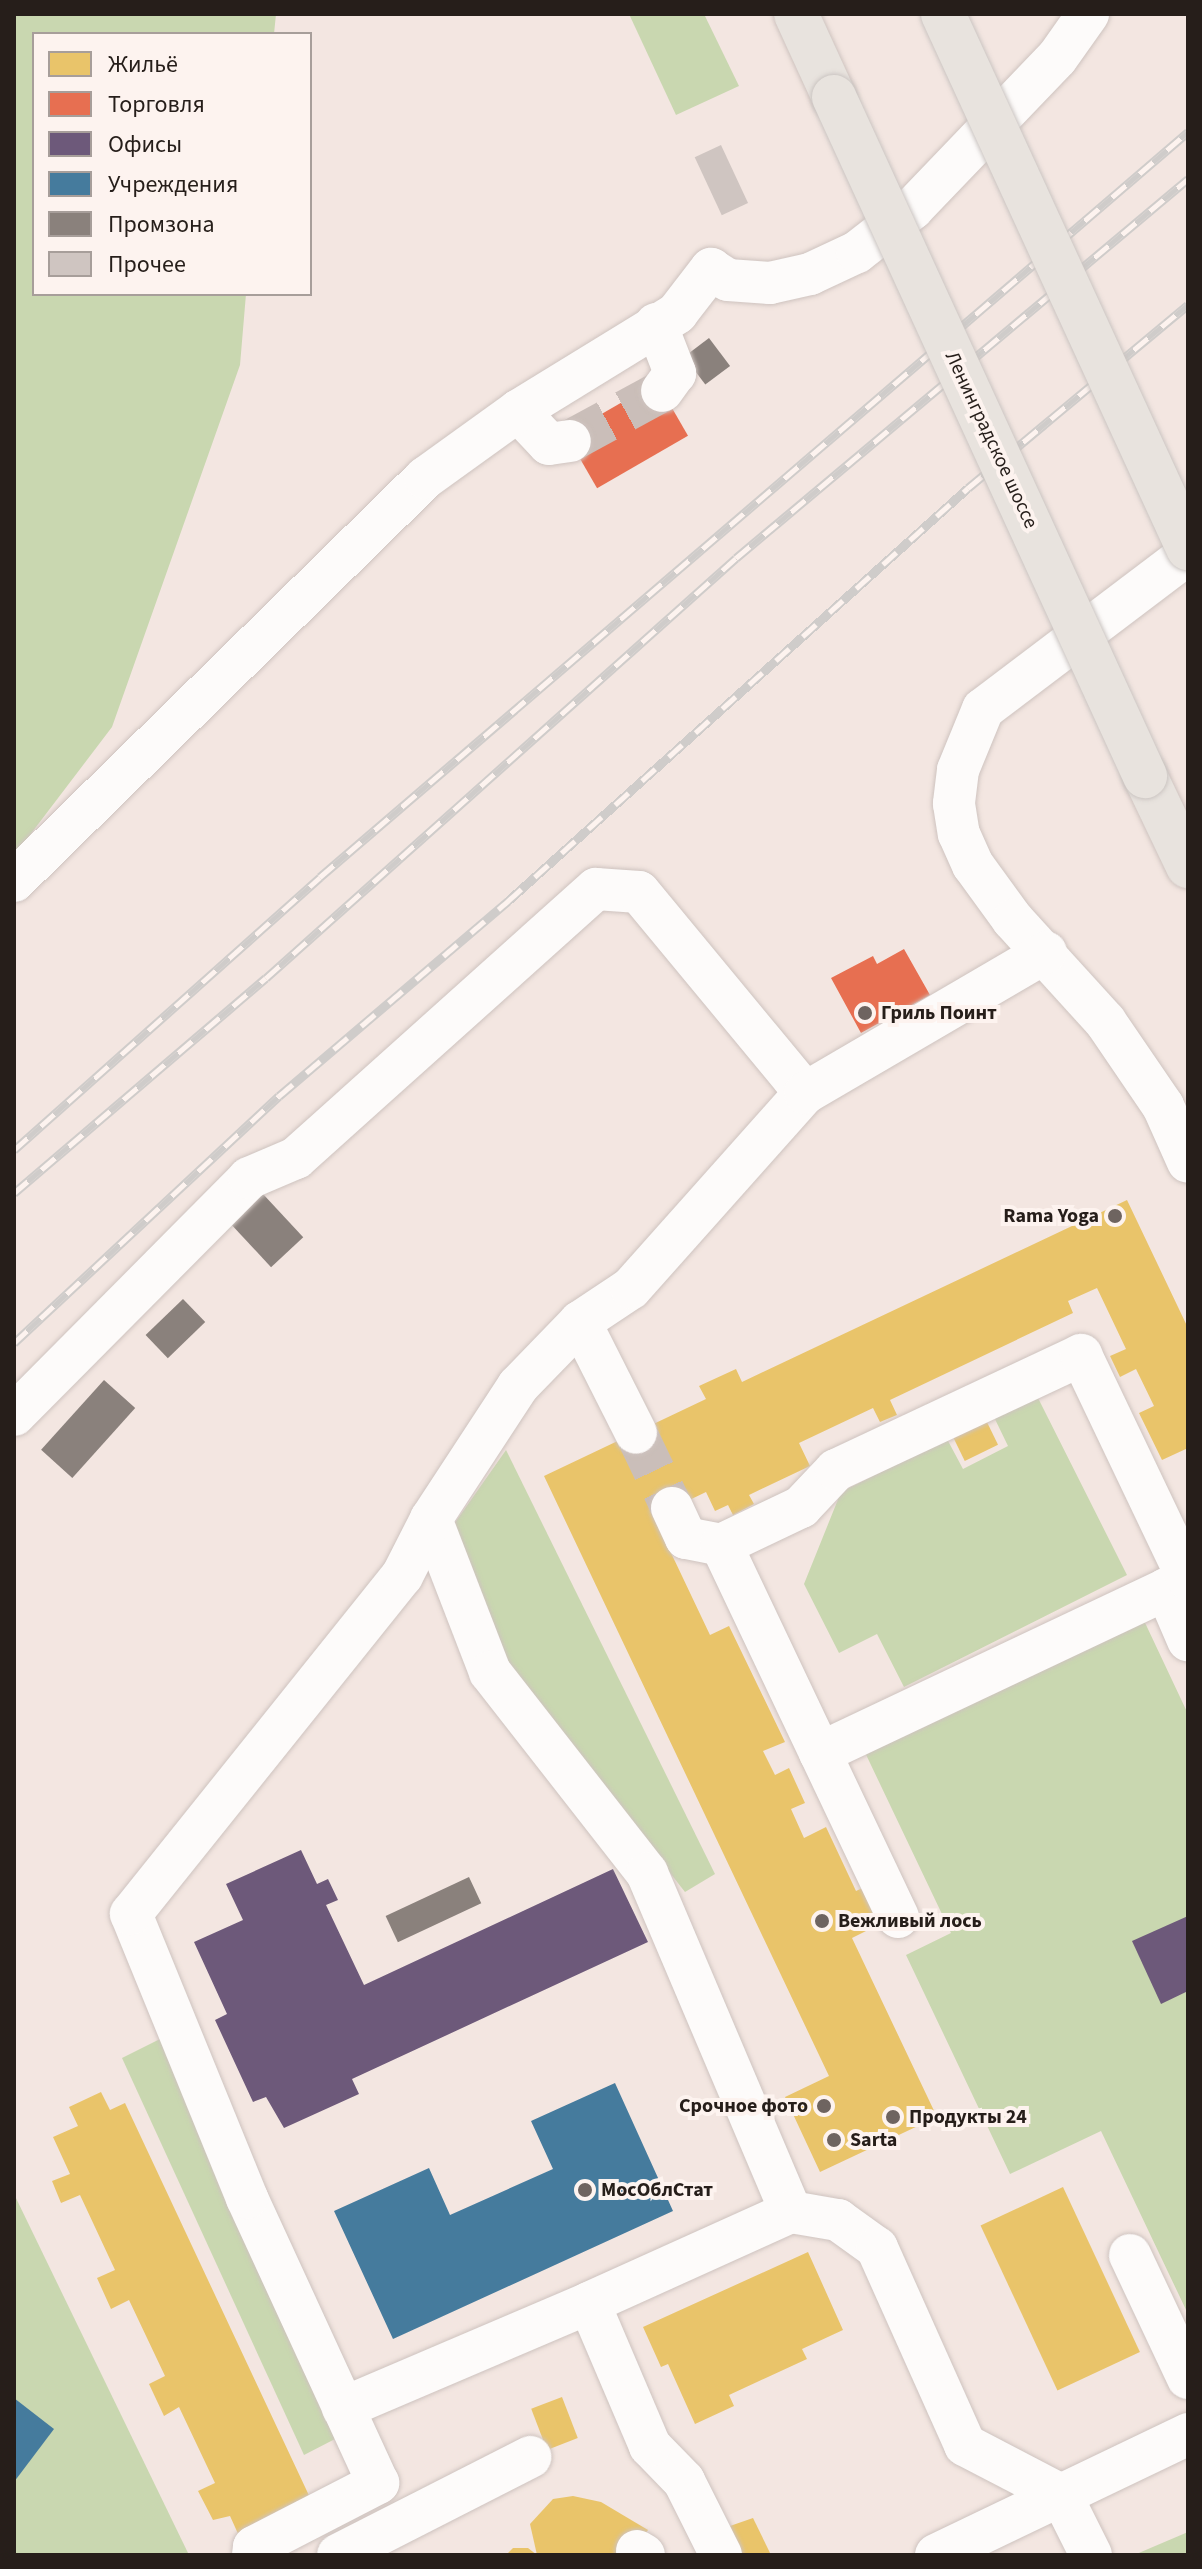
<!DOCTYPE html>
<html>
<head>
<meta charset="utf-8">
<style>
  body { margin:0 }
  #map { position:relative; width:1202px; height:2569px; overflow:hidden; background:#f3e6e1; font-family:"Source Sans 3",sans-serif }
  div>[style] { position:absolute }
  .green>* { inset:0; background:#c9d7b0 }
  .homes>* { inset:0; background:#e9c46a; transform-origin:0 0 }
  .shops>* { inset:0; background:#e76f51; transform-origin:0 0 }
  .offices>* { inset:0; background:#6d597a }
  .public>* { inset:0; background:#457b9d }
  .industry>* { inset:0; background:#8a817c; transform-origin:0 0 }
  .building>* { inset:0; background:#cfc5c1; transform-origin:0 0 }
  .minor-tunnel>* { height:42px; margin-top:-21px; transform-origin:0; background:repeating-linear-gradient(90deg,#cabeb9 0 42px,transparent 0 63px) }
  .roads { filter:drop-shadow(0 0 2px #cec3bf) drop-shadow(0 0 2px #cec3bf) }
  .minor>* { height:42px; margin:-21px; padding:0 21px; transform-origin:21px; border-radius:21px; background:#fdfbfa }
  .major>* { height:44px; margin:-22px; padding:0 22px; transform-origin:22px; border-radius:22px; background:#e8e3de }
  .rail>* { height:9px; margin-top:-4.5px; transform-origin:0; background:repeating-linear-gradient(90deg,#fdf3ef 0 18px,#cfccca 0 36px); box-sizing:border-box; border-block:2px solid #cfccca }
  .bridges { filter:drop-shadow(0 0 2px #cbc5c2) drop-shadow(0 0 2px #cbc5c2) }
  .major-bridge>* { height:44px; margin:-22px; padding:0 22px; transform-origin:22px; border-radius:22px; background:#e8e3de }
  .dots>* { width:22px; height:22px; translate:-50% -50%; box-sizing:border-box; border:4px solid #fdf3ef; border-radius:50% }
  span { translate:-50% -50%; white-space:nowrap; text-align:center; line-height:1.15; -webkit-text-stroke:8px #fdf3ef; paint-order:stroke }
  .street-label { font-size:20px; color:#261e1a }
  .poi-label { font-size:20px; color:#261e1a; font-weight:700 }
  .left { translate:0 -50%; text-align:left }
  .right { translate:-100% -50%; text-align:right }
  .frame { position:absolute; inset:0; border:16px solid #261e1a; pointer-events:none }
  .legend { position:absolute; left:32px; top:32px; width:280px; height:264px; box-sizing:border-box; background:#fdf3ef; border:2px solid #a79e9a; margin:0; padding:10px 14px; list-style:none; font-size:24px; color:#261e1a }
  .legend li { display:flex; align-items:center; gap:16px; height:40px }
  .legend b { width:40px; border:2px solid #a79e9a }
</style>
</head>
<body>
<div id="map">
  <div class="green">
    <i style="clip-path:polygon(14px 14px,276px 14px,274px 34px,34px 34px,34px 294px,246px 294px,240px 365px,112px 727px,14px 856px)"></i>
    <i style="clip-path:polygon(629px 14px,704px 14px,739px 86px,676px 115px)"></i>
    <i style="clip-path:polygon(1036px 1394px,1127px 1575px,904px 1687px,877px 1634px,839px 1653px,804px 1584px,841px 1492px,947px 1439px,963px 1469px,1008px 1446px,993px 1415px)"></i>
    <i style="clip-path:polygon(506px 1450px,715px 1874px,685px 1892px,502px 1659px,454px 1524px)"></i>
    <i style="clip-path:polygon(1139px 1610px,1188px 1714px,1188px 2314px,1101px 2131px,1010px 2174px,906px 1955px,951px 1933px,860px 1742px)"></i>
    <i style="clip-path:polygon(164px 2037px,335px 2439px,304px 2455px,122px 2058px)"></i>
    <i style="clip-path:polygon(14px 2194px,189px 2555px,14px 2555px)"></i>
    <i style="clip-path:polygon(1188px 2532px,1188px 2555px,1134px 2555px)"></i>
  </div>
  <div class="homes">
    <i style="clip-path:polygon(1127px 1200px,1188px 1328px,1188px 1448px,1162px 1460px,1139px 1413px,1154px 1406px,1136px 1369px,1120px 1377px,1110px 1356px,1126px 1349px,1097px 1288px,1068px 1301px,1073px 1313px,890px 1400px,897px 1415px,880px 1422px,873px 1408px,799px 1443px,810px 1466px,749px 1495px,754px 1504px,733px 1515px,728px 1505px,715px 1511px,706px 1492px,654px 1517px,710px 1635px,729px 1626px,785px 1742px,763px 1751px,775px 1775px,789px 1768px,805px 1803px,791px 1809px,804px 1838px,826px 1827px,856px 1891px,871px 1884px,883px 1910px,868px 1916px,874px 1927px,852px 1938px,937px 2117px,820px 2172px,785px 2097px,829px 2076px,544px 1476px,706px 1399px,699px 1386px,736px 1369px,742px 1382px)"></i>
    <i style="left:984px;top:1416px;width:32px;height:37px;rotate:64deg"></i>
    <i style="clip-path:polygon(101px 2092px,110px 2110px,125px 2103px,313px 2504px,240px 2538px,230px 2516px,213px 2520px,198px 2491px,215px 2483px,179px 2407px,164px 2416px,149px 2384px,165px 2376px,129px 2300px,111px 2309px,97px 2278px,115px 2270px,80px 2195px,61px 2203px,52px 2181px,70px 2174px,53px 2137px,78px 2126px,69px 2107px)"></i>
    <i style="left:1063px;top:2187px;width:182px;height:91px;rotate:65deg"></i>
    <i style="clip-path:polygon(808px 2252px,843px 2330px,802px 2349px,807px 2359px,729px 2395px,734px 2406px,695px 2424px,668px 2364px,661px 2367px,643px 2327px)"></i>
    <i style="left:562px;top:2397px;width:44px;height:33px;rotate:69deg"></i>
    <i style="clip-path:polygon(573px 2496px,601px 2502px,648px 2530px,630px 2555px,537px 2555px,530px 2524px,553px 2499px)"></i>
    <i style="clip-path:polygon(753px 2518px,771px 2555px,743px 2555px,730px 2526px)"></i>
    <i style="clip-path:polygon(513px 2548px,528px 2548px,537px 2555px,506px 2555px)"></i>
  </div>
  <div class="shops">
    <i style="left:657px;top:382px;width:62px;height:105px;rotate:60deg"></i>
    <i style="clip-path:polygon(904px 949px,930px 995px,861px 1033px,831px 978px,873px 956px,877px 964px)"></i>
  </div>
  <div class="offices">
    <i style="clip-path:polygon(301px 1850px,317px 1884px,328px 1879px,338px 1900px,326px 1905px,364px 1985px,613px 1869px,648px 1942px,352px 2079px,359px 2094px,284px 2128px,266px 2097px,253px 2102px,215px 2020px,227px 2014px,194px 1942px,243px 1920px,226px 1884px)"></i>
    <i style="clip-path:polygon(1188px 1916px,1188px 1991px,1161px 2004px,1132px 1941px)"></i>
  </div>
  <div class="public">
    <i style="clip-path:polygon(615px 2083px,673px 2211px,393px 2339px,334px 2211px,429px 2168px,450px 2215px,553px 2169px,531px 2121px)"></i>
    <i style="clip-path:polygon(14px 2398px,54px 2429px,14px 2482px)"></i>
  </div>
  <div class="industry">
    <i style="left:709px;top:338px;width:35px;height:31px;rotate:53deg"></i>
    <i style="left:263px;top:1194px;width:59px;height:44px;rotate:47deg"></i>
    <i style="left:183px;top:1299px;width:32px;height:52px;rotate:46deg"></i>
    <i style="left:104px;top:1380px;width:42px;height:94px;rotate:42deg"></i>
    <i style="left:469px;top:1877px;width:29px;height:92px;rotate:65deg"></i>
  </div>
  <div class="building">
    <i style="left:721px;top:145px;width:64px;height:29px;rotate:65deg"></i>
  </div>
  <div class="minor-tunnel">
    <i style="left:570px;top:441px;width:105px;rotate:-28.5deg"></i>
    <i style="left:636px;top:1433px;width:83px;rotate:64.4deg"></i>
  </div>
  <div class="roads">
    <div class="minor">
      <i style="left:656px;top:324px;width:53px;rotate:68.8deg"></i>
      <i style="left:675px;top:373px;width:22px;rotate:126deg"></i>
      <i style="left:518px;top:411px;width:45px;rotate:46.8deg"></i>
      <i style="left:549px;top:444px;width:21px;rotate:-8deg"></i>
      <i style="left:1188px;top:554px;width:257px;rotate:142.9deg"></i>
      <i style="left:983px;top:709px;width:66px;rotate:112.3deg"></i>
      <i style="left:958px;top:770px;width:34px;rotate:97deg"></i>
      <i style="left:954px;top:804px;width:30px;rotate:81deg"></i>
      <i style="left:959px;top:834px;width:34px;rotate:66deg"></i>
      <i style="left:973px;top:865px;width:68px;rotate:54deg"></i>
      <i style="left:1013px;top:920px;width:137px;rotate:47.7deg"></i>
      <i style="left:1105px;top:1021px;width:103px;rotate:55.7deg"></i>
      <i style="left:1163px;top:1106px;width:61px;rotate:65.9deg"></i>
      <i style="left:14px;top:881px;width:576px;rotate:-44.44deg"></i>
      <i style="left:425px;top:478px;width:115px;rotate:-35.8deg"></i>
      <i style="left:518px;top:411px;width:187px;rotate:-31.6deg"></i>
      <i style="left:677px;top:313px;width:56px;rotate:-52.3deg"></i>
      <i style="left:711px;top:269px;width:20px;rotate:33deg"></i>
      <i style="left:728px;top:280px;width:42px;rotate:4.1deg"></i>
      <i style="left:770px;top:283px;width:41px;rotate:-12.7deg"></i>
      <i style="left:810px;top:274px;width:52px;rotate:-25.1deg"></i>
      <i style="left:857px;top:252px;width:70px;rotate:-38deg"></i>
      <i style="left:912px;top:209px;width:209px;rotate:-46.2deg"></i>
      <i style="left:1057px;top:58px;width:54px;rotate:-54.8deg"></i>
      <i style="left:580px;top:1322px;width:124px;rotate:63.2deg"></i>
      <i style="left:14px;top:1415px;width:334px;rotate:-45.2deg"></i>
      <i style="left:249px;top:1178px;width:51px;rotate:-23.1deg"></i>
      <i style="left:296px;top:1158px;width:403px;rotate:-41.9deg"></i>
      <i style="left:596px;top:889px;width:43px;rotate:4deg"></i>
      <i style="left:639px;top:892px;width:261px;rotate:50.4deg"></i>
      <i style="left:672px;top:1508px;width:33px;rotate:65deg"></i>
      <i style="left:686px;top:1538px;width:36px;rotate:11deg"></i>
      <i style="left:431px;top:1519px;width:164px;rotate:68.9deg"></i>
      <i style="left:490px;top:1672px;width:255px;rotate:52deg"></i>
      <i style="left:647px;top:1873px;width:368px;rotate:67deg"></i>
      <i style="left:1166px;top:1589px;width:56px;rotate:66.7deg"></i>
      <i style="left:820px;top:1753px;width:407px;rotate:-25.3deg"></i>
      <i style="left:898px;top:1917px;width:412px;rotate:-115.4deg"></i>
      <i style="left:721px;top:1545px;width:89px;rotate:-25.4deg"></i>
      <i style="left:801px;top:1507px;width:51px;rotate:-46.6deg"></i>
      <i style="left:836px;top:1470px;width:271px;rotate:-25.1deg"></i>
      <i style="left:1081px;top:1355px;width:248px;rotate:64.5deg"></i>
      <i style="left:1130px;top:2255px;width:136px;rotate:64.8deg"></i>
      <i style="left:343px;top:2408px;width:267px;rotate:-23.1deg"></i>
      <i style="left:637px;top:2551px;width:8px;rotate:30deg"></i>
      <i style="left:253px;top:2555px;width:8px;rotate:-83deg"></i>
      <i style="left:254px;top:2547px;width:140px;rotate:-27.3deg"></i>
      <i style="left:378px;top:2483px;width:314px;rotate:-114.7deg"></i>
      <i style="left:247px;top:2198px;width:307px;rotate:-112.2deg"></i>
      <i style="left:131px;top:1914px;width:433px;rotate:-51.3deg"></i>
      <i style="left:402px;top:1576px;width:64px;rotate:-63deg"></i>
      <i style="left:431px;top:1519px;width:159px;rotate:-56.8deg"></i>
      <i style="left:518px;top:1386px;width:89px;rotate:-45.9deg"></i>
      <i style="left:580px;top:1322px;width:61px;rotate:-33.7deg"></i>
      <i style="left:631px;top:1288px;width:261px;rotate:-48.3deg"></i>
      <i style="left:805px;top:1093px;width:279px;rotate:-30.3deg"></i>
      <i style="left:338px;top:2555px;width:216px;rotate:-27deg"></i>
      <i style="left:721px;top:2555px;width:83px;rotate:-116.6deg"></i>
      <i style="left:684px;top:2481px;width:49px;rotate:-134.2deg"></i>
      <i style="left:650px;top:2446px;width:155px;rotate:-113.1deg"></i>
      <i style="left:589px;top:2303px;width:222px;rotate:-24.3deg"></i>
      <i style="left:791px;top:2212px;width:48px;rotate:9.7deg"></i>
      <i style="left:838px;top:2220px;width:48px;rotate:35.7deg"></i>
      <i style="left:877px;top:2248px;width:216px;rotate:65.9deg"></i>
      <i style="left:965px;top:2445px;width:108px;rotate:27.5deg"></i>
      <i style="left:1061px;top:2495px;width:67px;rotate:63.4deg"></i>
      <i style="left:936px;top:2555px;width:280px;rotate:-25.6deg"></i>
    </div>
    <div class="major">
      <i style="left:796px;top:14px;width:91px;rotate:65.4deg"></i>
      <i style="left:1145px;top:776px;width:100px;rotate:64.5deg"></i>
    </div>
  </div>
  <div class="rail">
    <i style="left:14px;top:1150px;width:410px;rotate:-41.7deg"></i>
    <i style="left:320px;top:877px;width:1144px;rotate:-40.64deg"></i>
    <i style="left:14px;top:1193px;width:331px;rotate:-40.5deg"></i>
    <i style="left:266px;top:978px;width:630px;rotate:-41.78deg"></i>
    <i style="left:736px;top:558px;width:590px;rotate:-39.98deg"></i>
    <i style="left:14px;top:1343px;width:362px;rotate:-43deg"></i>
    <i style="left:279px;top:1096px;width:301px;rotate:-40.4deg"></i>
    <i style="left:508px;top:901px;width:618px;rotate:-41.92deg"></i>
    <i style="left:968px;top:488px;width:286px;rotate:-39.8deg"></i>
  </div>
  <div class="bridges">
    <div class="major-bridge">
      <i style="left:943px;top:14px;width:588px;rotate:65.35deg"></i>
      <i style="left:834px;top:97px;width:747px;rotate:65.39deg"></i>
    </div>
  </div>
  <div class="dots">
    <i style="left:865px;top:1013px;background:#6e6460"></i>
    <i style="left:1115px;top:1216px;background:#6e6460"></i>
    <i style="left:822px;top:1921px;background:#6e6460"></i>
    <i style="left:824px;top:2106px;background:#6e6460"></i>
    <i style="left:893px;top:2117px;background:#6e6460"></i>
    <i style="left:834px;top:2140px;background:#6e6460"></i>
    <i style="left:585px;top:2190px;background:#6e6460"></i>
  </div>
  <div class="street-label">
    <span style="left:991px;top:440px;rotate:65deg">Ленинградское шоссе</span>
  </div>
  <div class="poi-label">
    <span class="left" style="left:881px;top:1013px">Гриль Поинт</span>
    <span class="right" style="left:1099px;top:1216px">Rama Yoga</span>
    <span class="left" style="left:838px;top:1921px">Вежливый лось</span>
    <span class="right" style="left:808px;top:2106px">Срочное фото</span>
    <span class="left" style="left:909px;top:2117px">Продукты 24</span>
    <span class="left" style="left:850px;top:2140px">Sarta</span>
    <span class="left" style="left:601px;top:2190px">МосОблСтат</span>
  </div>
  <div class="frame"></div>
  <ul class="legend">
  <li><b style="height:22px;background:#e9c46a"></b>Жильё</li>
  <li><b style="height:22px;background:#e76f51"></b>Торговля</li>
  <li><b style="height:22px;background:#6d597a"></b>Офисы</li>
  <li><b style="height:22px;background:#457b9d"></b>Учреждения</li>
  <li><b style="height:22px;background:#8a817c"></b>Промзона</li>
  <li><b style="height:22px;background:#cfc5c1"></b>Прочее</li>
  </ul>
</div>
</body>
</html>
